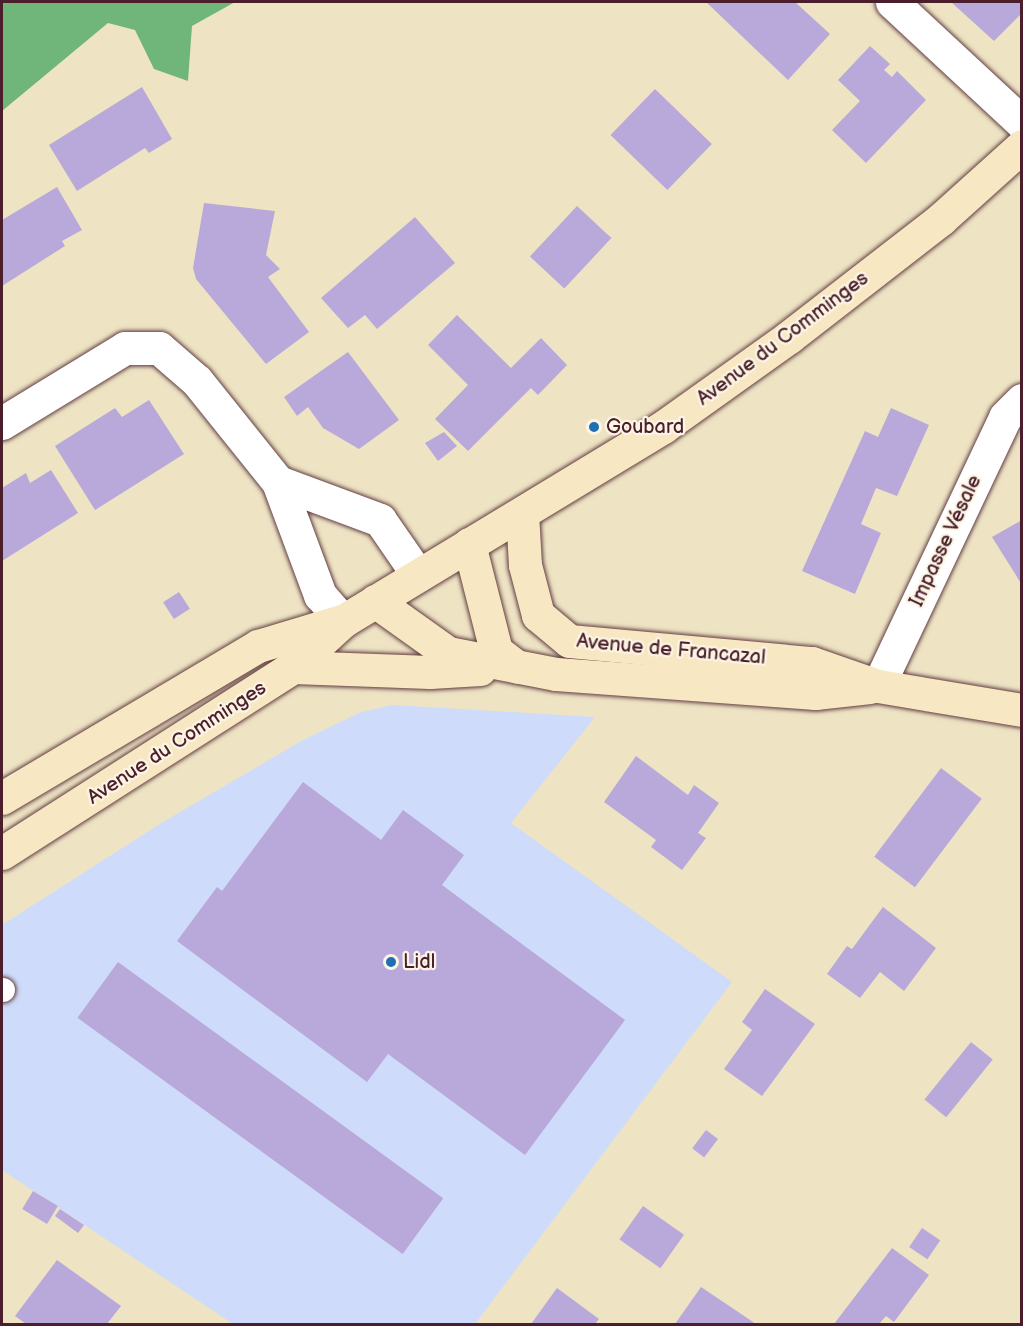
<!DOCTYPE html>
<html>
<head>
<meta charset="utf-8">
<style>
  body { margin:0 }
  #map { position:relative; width:1023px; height:1326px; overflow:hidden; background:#eee4c4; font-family:"Balsamiq Sans",sans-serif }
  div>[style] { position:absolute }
  .built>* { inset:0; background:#cedbfa }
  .forest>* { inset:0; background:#70b579 }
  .building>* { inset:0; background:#b9a8da; transform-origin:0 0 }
  .roads { filter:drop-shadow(0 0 2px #633d42) drop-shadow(0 0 2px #633d42) }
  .lane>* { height:24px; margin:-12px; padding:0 12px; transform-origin:12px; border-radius:12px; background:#fff }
  .street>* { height:33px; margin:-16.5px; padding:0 16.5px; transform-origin:16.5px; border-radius:16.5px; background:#fff }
  .secondary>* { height:33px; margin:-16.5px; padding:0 16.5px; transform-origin:16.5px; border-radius:16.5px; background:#f7e8c3 }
  .dots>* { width:16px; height:16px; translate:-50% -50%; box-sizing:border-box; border:3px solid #fcf5e5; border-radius:50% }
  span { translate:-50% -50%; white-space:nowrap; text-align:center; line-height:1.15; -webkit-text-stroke:4.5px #fcf5e5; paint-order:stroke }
  .street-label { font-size:20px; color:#4a1f2b }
  .poi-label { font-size:20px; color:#4a1f2b }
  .left { translate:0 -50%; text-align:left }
  .frame { position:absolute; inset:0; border:3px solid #4a1f2b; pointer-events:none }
</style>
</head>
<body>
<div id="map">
  <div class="built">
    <i style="clip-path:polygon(393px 705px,595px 717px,511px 823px,732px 982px,475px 1324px,233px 1324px,2px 1170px,2px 925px,163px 822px,303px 740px,361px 712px)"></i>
  </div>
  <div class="forest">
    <i style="clip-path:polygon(5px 2px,235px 2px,192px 26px,188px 81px,154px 69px,135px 30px,108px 23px,2px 111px,2px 4px)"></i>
  </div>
  <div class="building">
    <i style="clip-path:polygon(706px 2px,795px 2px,830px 34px,788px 80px)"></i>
    <i style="clip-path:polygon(951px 2px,1022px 2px,1022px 13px,994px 41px)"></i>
    <i style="clip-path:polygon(870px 46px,890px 64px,884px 70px,892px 77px,897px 71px,926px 100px,866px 163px,832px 130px,860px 101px,838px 80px)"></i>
    <i style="clip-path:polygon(142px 87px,172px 139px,149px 153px,145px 148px,77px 191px,49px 145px)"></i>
    <i style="left:655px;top:89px;width:79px;height:64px;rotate:44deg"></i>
    <i style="clip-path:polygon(57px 187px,82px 230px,62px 241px,65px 246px,2px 286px,2px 220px)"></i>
    <i style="clip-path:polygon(204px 203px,275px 211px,266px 255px,280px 269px,268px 277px,309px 332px,266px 364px,196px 279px,193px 268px)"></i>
    <i style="left:577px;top:206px;width:47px;height:69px;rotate:43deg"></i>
    <i style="clip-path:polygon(415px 217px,455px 263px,377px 329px,365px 315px,348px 328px,321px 298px)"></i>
    <i style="clip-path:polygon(457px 315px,511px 368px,541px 338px,567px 365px,538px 395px,531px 388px,468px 451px,435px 419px,468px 385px,428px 345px)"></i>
    <i style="clip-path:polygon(348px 352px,399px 420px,359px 449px,323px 428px,308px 407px,297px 416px,284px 397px)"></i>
    <i style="clip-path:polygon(149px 400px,184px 454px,95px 510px,55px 446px,115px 408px,122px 417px)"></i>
    <i style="clip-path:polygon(891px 408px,929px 425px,897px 496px,876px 488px,861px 524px,881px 533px,855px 594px,802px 571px,865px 431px,878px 437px)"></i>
    <i style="clip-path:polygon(444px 432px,457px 446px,438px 461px,425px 443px)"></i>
    <i style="clip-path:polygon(51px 470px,78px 513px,2px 561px,2px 488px,26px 473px,30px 483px)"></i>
    <i style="clip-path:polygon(1022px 520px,1022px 585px,992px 537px)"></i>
    <i style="left:179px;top:592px;width:20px;height:19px;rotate:57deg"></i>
    <i style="clip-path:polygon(636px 756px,688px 795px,694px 785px,719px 803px,698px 833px,706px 838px,682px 870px,651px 847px,656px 840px,604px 802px)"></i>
    <i style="left:941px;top:768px;width:51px;height:111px;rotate:37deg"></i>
    <i style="clip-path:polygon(303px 782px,381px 840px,403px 810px,464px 855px,442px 885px,625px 1020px,525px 1155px,388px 1054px,367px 1082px,177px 941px,217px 887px,222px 891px)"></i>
    <i style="clip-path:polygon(883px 907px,936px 948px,904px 991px,880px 972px,860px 998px,827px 974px,847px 946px,852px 949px)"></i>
    <i style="left:118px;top:962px;width:402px;height:69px;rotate:36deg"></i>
    <i style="clip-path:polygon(765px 989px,815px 1024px,762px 1096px,724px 1069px,752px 1030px,742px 1022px)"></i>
    <i style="left:971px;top:1042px;width:28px;height:74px;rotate:39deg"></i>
    <i style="left:706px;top:1130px;width:15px;height:23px;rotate:37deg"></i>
    <i style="left:33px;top:1191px;width:29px;height:21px;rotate:31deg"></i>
    <i style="left:643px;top:1206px;width:50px;height:41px;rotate:35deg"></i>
    <i style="clip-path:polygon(60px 1209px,84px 1225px,78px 1233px,55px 1216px)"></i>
    <i style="left:922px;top:1228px;width:22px;height:23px;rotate:34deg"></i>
    <i style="clip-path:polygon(892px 1248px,929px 1275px,894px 1322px,886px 1316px,879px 1324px,834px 1324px)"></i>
    <i style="clip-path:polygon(57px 1260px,121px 1306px,107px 1324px,26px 1324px,15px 1316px)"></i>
    <i style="clip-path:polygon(701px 1287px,756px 1324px,675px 1324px)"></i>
    <i style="clip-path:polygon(557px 1288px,599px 1319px,595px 1324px,531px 1324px)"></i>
  </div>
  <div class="roads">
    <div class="lane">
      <i style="left:2px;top:990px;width:1px"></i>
    </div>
    <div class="street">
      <i style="left:892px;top:2px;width:178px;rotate:42.9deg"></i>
      <i style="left:2px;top:423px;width:144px;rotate:-31.4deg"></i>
      <i style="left:125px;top:348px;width:34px"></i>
      <i style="left:159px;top:348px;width:50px;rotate:41deg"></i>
      <i style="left:197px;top:381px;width:129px;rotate:51.3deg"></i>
      <i style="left:278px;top:482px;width:121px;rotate:69.6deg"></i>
      <i style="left:320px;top:595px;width:35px;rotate:49deg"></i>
      <i style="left:278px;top:482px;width:109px;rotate:20.4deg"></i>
      <i style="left:380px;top:520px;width:67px;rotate:55.4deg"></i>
      <i style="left:878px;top:686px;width:297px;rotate:-64.7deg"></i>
      <i style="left:1005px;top:417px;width:24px;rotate:-45deg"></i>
    </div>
    <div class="secondary">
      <i style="left:522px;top:513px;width:52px;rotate:86.7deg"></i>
      <i style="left:525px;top:565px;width:52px;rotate:75.4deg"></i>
      <i style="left:538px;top:615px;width:40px;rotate:40deg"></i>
      <i style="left:569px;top:641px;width:244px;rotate:5.2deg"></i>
      <i style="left:812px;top:663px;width:70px;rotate:19.2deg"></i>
      <i style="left:878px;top:686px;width:146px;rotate:9.5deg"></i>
      <i style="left:469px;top:544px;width:110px;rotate:75.8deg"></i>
      <i style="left:496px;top:651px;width:26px;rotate:37deg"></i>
      <i style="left:375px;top:601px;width:90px;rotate:35.5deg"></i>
      <i style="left:448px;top:653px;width:110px;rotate:11deg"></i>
      <i style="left:556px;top:674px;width:260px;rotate:4.2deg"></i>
      <i style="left:815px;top:693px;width:55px;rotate:-6.2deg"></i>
      <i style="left:293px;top:667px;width:137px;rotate:2.1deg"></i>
      <i style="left:430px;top:672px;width:50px;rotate:-3.4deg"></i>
      <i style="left:2px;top:798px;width:298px;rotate:-30.7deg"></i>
      <i style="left:258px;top:646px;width:84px;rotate:-16.7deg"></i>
      <i style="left:2px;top:853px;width:345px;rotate:-32.6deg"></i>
      <i style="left:293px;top:667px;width:68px;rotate:-42.6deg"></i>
      <i style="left:343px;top:621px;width:374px;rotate:-31.2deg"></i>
      <i style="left:663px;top:427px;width:155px;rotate:-35.5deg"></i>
      <i style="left:789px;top:337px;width:192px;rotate:-37.8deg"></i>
      <i style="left:941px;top:219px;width:109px;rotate:-42deg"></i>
    </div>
  </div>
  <div class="dots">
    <i style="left:594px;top:427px;background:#1f6fb2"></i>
    <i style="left:391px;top:962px;background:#1f6fb2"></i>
  </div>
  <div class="street-label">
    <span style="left:783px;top:339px;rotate:-37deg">Avenue du Comminges</span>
    <span style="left:946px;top:541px;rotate:-65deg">Impasse Vésale</span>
    <span style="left:671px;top:650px;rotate:5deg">Avenue de Francazal</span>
    <span style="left:177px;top:743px;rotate:-33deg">Avenue du Comminges</span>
  </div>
  <div class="poi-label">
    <span class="left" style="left:606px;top:427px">Goubard</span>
    <span class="left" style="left:403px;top:962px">Lidl</span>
  </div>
  <div class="frame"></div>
</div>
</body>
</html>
